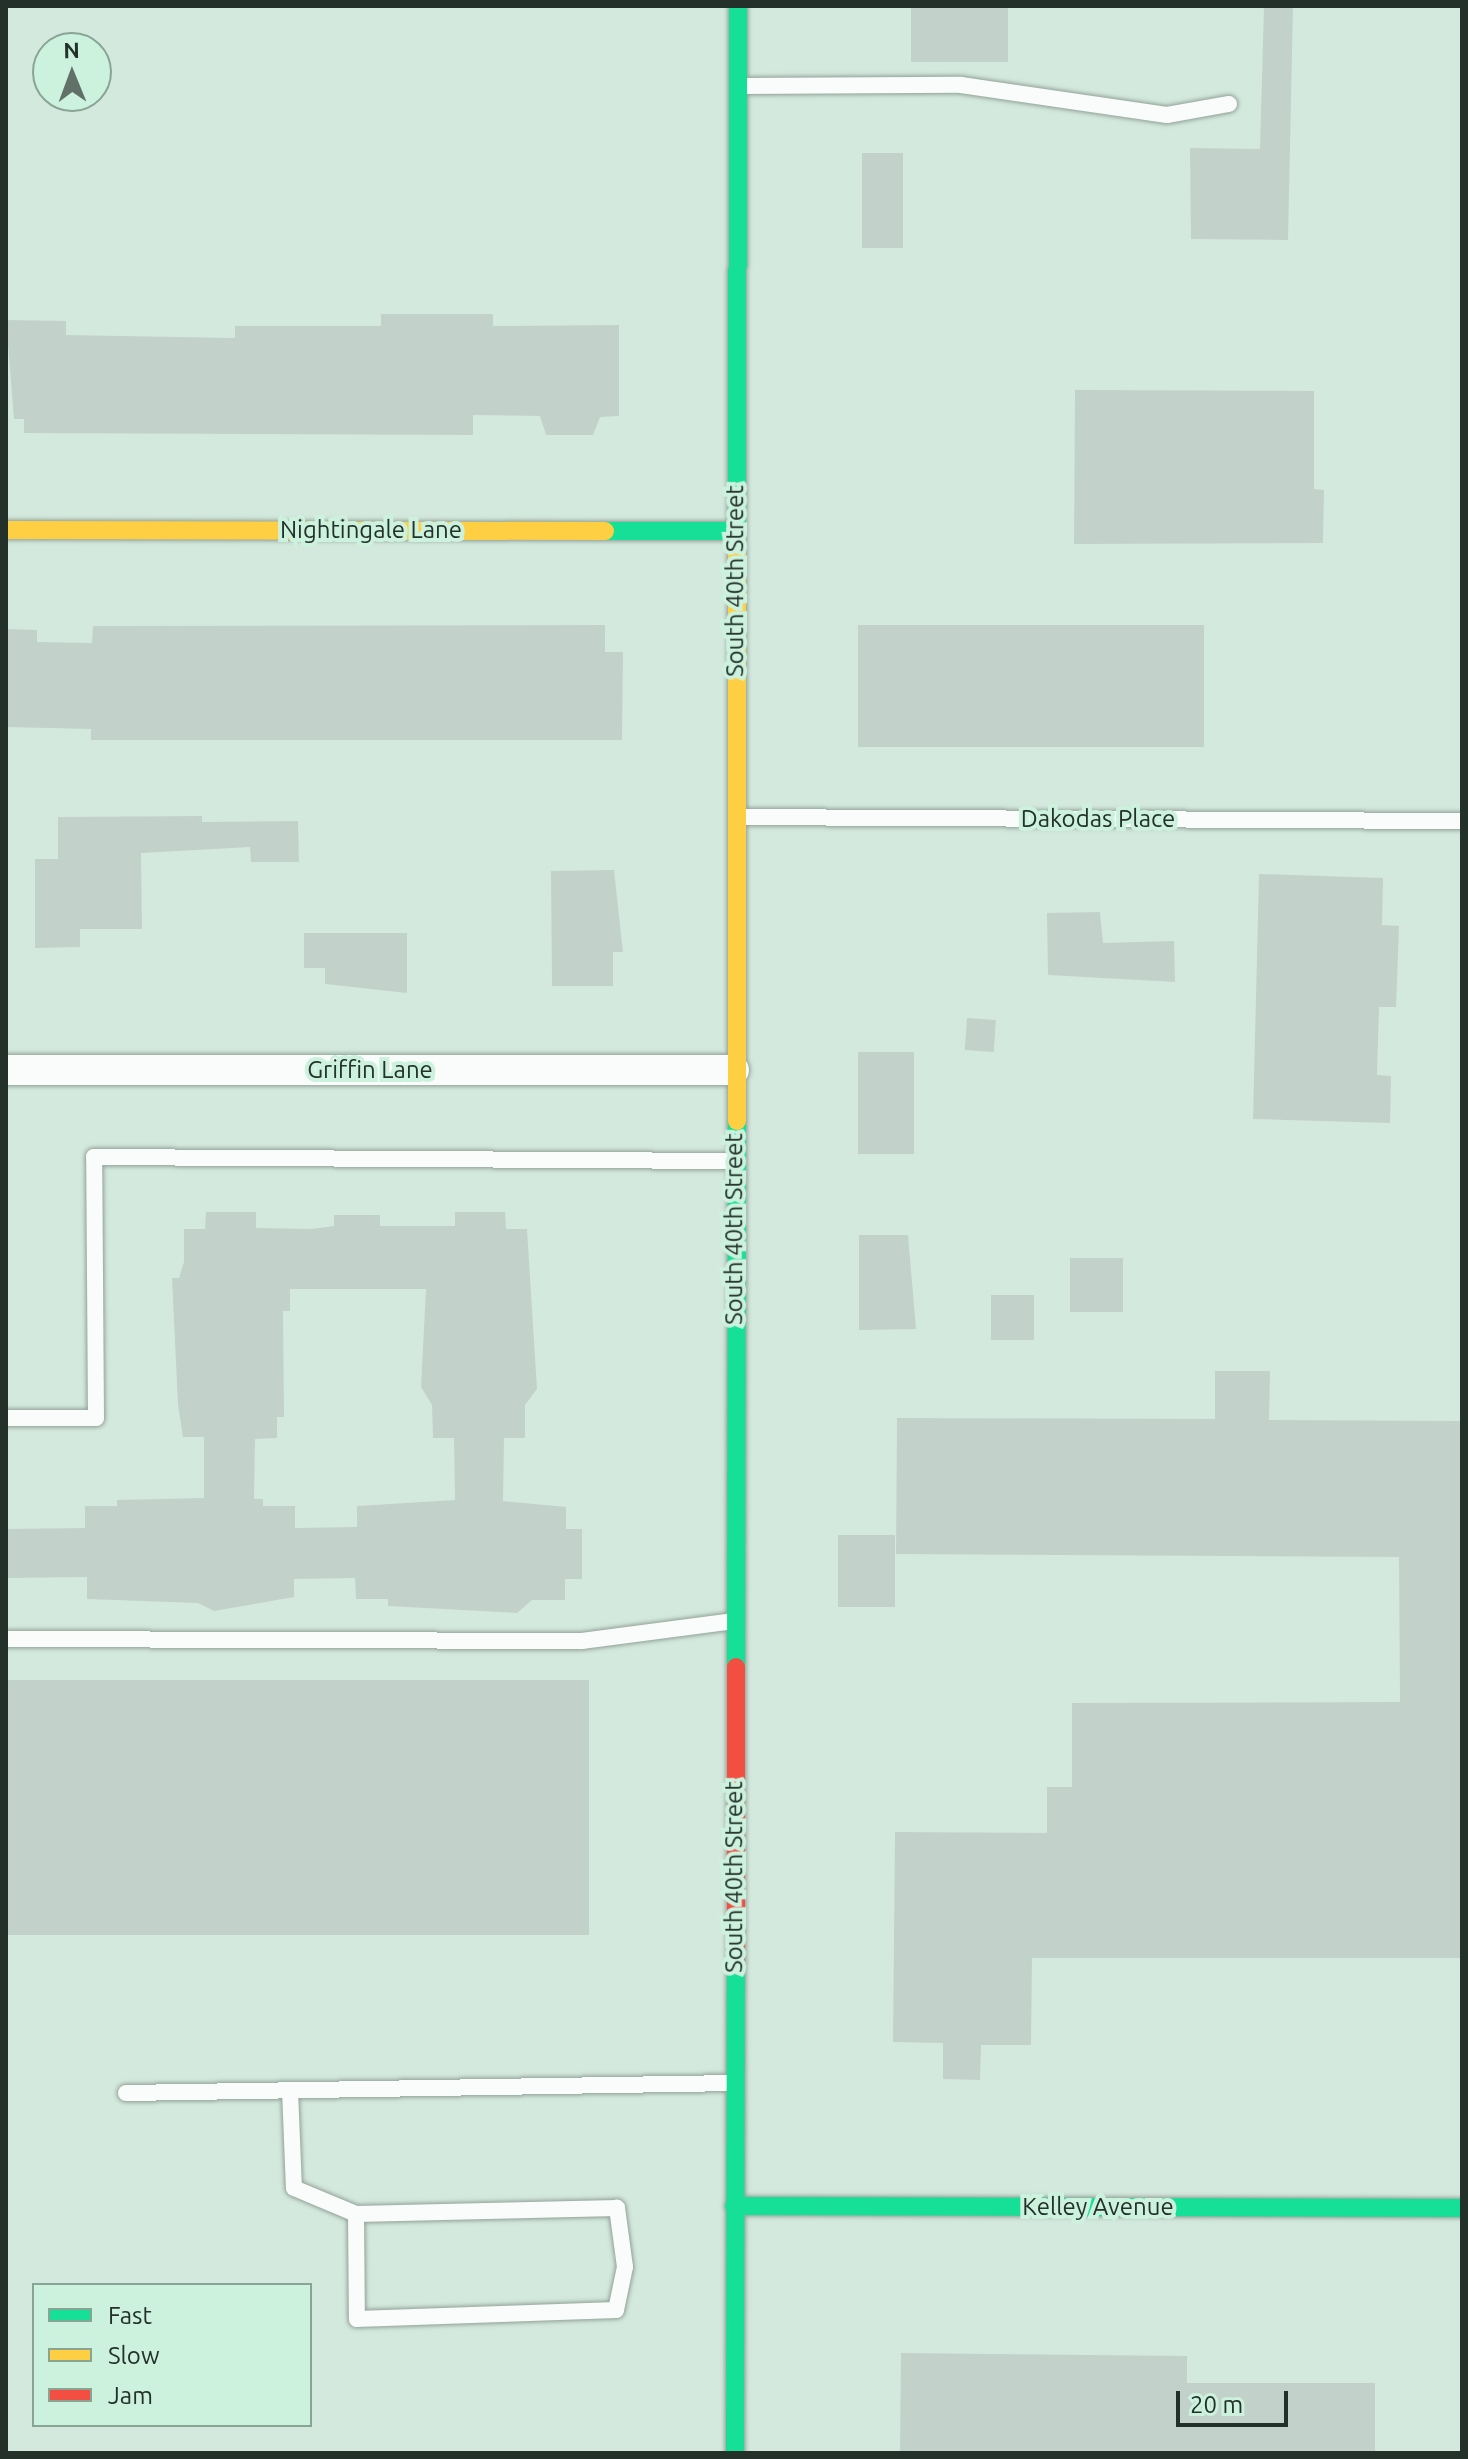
<!DOCTYPE html>
<html>
<head>
<meta charset="utf-8">
<style>
  body { margin:0 }
  #map { position:relative; width:1468px; height:2459px; overflow:hidden; background:#d4e9de; font-family:Ubuntu,sans-serif }
  div>[style] { position:absolute }
  .building>* { inset:0; background:#c2d2ca; transform-origin:0 0 }
  .roads { filter:drop-shadow(0 0 2px #92a299) drop-shadow(0 0 2px #92a299) }
  .lane>* { height:16px; margin:-8px; padding:0 8px; transform-origin:8px; border-radius:8px; background:#f9fcfa }
  .street>* { height:30px; margin:-15px; padding:0 15px; transform-origin:15px; border-radius:15px; background:#f9fcfa }
  .fast>* { height:18px; margin:-9px; padding:0 9px; transform-origin:9px; border-radius:9px; background:#16e098 }
  .slow>* { height:18px; margin:-9px; padding:0 9px; transform-origin:9px; border-radius:9px; background:#ffcf43 }
  .jam>* { height:18px; margin:-9px; padding:0 9px; transform-origin:9px; border-radius:9px; background:#f24e42 }
  span { translate:-50% -50%; white-space:nowrap; text-align:center; line-height:1.15; -webkit-text-stroke:8px #ccf1dd; paint-order:stroke }
  .street-label { font-size:24px; color:#23312a }
  .frame { position:absolute; inset:0; border:8px solid #23312a; pointer-events:none }
  .legend { position:absolute; left:32px; top:2283px; width:280px; height:144px; box-sizing:border-box; background:#ccf1dd; border:2px solid #88a495; margin:0; padding:10px 14px; list-style:none; font-size:24px; color:#23312a }
  .legend li { display:flex; align-items:center; gap:16px; height:40px }
  .legend b { width:40px; border:2px solid #88a495 }
  .north { position:absolute; left:32px; top:32px; width:80px; height:80px; box-sizing:border-box; background:#ccf1dd; border:2px solid #88a495; border-radius:50%; rotate:359deg; font-size:22px; font-weight:700; line-height:32px; text-align:center; color:#23312a }
  .north::after { content:''; display:block; margin:auto; width:28px; height:36px; background:#617169; clip-path:polygon(50% 0,100% 100%,50% 72%,0 100%) }
  .scale { position:absolute; left:1176px; top:2391px; width:112px; height:36px; box-sizing:border-box; border:4px solid #23312a; border-top:0; padding-left:10px; font-size:24px; line-height:28px; white-space:nowrap; color:#23312a; -webkit-text-stroke:6px #ccf1dd; paint-order:stroke }
</style>
</head>
<body>
<div id="map">
  <div class="building">
    <i style="left:911px;top:6px;width:97px;height:56px"></i>
    <i style="clip-path:polygon(1264px 6px,1293px 6px,1288px 240px,1191px 239px,1190px 148px,1260px 149px)"></i>
    <i style="left:862px;top:153px;width:41px;height:95px"></i>
    <i style="clip-path:polygon(381px 314px,493px 314px,493px 326px,619px 325px,619px 416px,600px 417px,593px 435px,546px 435px,540px 416px,473px 415px,473px 435px,24px 433px,24px 419px,14px 419px,6px 320px,66px 321px,66px 335px,235px 338px,235px 326px,381px 326px)"></i>
    <i style="clip-path:polygon(1075px 390px,1314px 391px,1314px 489px,1324px 490px,1323px 543px,1074px 544px)"></i>
    <i style="clip-path:polygon(605px 625px,605px 652px,623px 652px,622px 740px,91px 740px,91px 729px,6px 727px,6px 629px,37px 630px,37px 642px,92px 643px,93px 626px)"></i>
    <i style="left:858px;top:625px;width:346px;height:122px"></i>
    <i style="clip-path:polygon(202px 816px,202px 822px,298px 821px,299px 862px,251px 862px,250px 847px,141px 853px,142px 929px,80px 929px,80px 947px,35px 948px,35px 859px,58px 859px,58px 817px)"></i>
    <i style="clip-path:polygon(614px 870px,623px 952px,613px 952px,613px 986px,552px 986px,551px 871px)"></i>
    <i style="clip-path:polygon(1259px 874px,1383px 878px,1382px 925px,1399px 926px,1396px 1007px,1379px 1007px,1377px 1075px,1391px 1076px,1390px 1123px,1253px 1119px)"></i>
    <i style="clip-path:polygon(1100px 912px,1103px 943px,1174px 941px,1175px 982px,1048px 975px,1047px 913px)"></i>
    <i style="clip-path:polygon(304px 933px,407px 933px,407px 993px,325px 984px,325px 968px,304px 968px)"></i>
    <i style="left:967px;top:1018px;width:29px;height:32px;rotate:4deg"></i>
    <i style="left:858px;top:1052px;width:56px;height:102px"></i>
    <i style="clip-path:polygon(evenodd,206px 1212px,256px 1212px,256px 1228px,312px 1229px,334px 1226px,334px 1215px,380px 1215px,380px 1226px,455px 1226px,455px 1212px,505px 1212px,506px 1229px,527px 1229px,537px 1389px,525px 1405px,525px 1438px,504px 1438px,503px 1501px,566px 1507px,566px 1529px,582px 1529px,582px 1579px,565px 1579px,565px 1600px,532px 1600px,517px 1613px,388px 1606px,388px 1599px,356px 1599px,355px 1578px,294px 1579px,294px 1597px,214px 1611px,198px 1603px,87px 1599px,87px 1577px,6px 1578px,6px 1529px,85px 1528px,85px 1506px,117px 1506px,117px 1500px,204px 1498px,204px 1437px,183px 1437px,178px 1405px,172px 1278px,179px 1278px,184px 1262px,184px 1229px,205px 1229px,206px 1212px,290px 1289px,426px 1289px,421px 1387px,432px 1405px,433px 1438px,454px 1438px,455px 1500px,357px 1506px,357px 1527px,295px 1528px,295px 1506px,263px 1506px,263px 1499px,254px 1499px,255px 1439px,277px 1438px,277px 1417px,284px 1417px,283px 1311px,290px 1311px,290px 1289px)"></i>
    <i style="clip-path:polygon(859px 1235px,908px 1235px,916px 1329px,859px 1330px)"></i>
    <i style="left:1070px;top:1258px;width:53px;height:54px"></i>
    <i style="left:991px;top:1295px;width:43px;height:45px"></i>
    <i style="clip-path:polygon(1215px 1371px,1270px 1371px,1269px 1420px,1462px 1421px,1462px 1958px,1032px 1958px,1031px 2045px,981px 2045px,980px 2080px,943px 2079px,943px 2043px,893px 2042px,895px 1832px,1047px 1833px,1047px 1787px,1072px 1787px,1072px 1703px,1400px 1702px,1399px 1557px,896px 1554px,897px 1418px,1215px 1419px)"></i>
    <i style="left:838px;top:1535px;width:57px;height:72px"></i>
    <i style="left:6px;top:1680px;width:583px;height:255px"></i>
    <i style="clip-path:polygon(901px 2353px,1187px 2356px,1187px 2383px,1375px 2383px,1375px 2453px,900px 2453px)"></i>
  </div>
  <div class="roads">
    <div class="lane">
      <i style="left:739px;top:86px;width:222px;rotate:-0.3deg"></i>
      <i style="left:961px;top:85px;width:208px;rotate:8.3deg"></i>
      <i style="left:1167px;top:115px;width:63px;rotate:-10.1deg"></i>
      <i style="left:736px;top:817px;width:726px;rotate:0.32deg"></i>
      <i style="left:6px;top:1418px;width:90px"></i>
      <i style="left:96px;top:1418px;width:261px;rotate:-90.4deg"></i>
      <i style="left:94px;top:1157px;width:640px;rotate:0.36deg"></i>
      <i style="left:6px;top:1639px;width:576px;rotate:0.2deg"></i>
      <i style="left:582px;top:1641px;width:153px;rotate:-7.5deg"></i>
      <i style="left:290px;top:2090px;width:98px;rotate:87.7deg"></i>
      <i style="left:294px;top:2188px;width:67px;rotate:22.8deg"></i>
      <i style="left:356px;top:2214px;width:105px;rotate:89.5deg"></i>
      <i style="left:357px;top:2319px;width:259px;rotate:-2deg"></i>
      <i style="left:616px;top:2310px;width:44px;rotate:-78.2deg"></i>
      <i style="left:625px;top:2267px;width:60px;rotate:-97.7deg"></i>
      <i style="left:617px;top:2208px;width:261px;rotate:178.7deg"></i>
      <i style="left:126px;top:2093px;width:608px;rotate:-0.94deg"></i>
    </div>
    <div class="street">
      <i style="left:6px;top:1070px;width:728px"></i>
    </div>
    <div class="fast">
      <i style="left:605px;top:531px;width:130px"></i>
      <i style="left:737px;top:542px;width:536px;rotate:-89.89deg"></i>
      <i style="left:736px;top:1667px;width:546px;rotate:-89.9deg"></i>
      <i style="left:734px;top:2206px;width:728px;rotate:0.16deg"></i>
      <i style="left:735px;top:2453px;width:488px;rotate:-89.9deg"></i>
    </div>
    <div class="slow">
      <i style="left:6px;top:530px;width:599px;rotate:0.1deg"></i>
      <i style="left:737px;top:1121px;width:579px;rotate:-90deg"></i>
    </div>
    <div class="jam">
      <i style="left:736px;top:1965px;width:298px;rotate:-90deg"></i>
    </div>
  </div>
  <div class="street-label">
    <span style="left:371px;top:530px">Nightingale Lane</span>
    <span style="left:735px;top:581px;rotate:-90deg">South 40th Street</span>
    <span style="left:1098px;top:819px">Dakodas Place</span>
    <span style="left:370px;top:1070px">Griffin Lane</span>
    <span style="left:734px;top:1229px;rotate:-90deg">South 40th Street</span>
    <span style="left:734px;top:1877px;rotate:-90deg">South 40th Street</span>
    <span style="left:1098px;top:2207px">Kelley Avenue</span>
  </div>
  <div class="frame"></div>
  <ul class="legend">
  <li><b style="height:10px;background:#16e098"></b>Fast</li>
  <li><b style="height:10px;background:#ffcf43"></b>Slow</li>
  <li><b style="height:10px;background:#f24e42"></b>Jam</li>
  </ul>
  <div class="north">N</div>
  <div class="scale">20 m</div>
</div>
</body>
</html>
